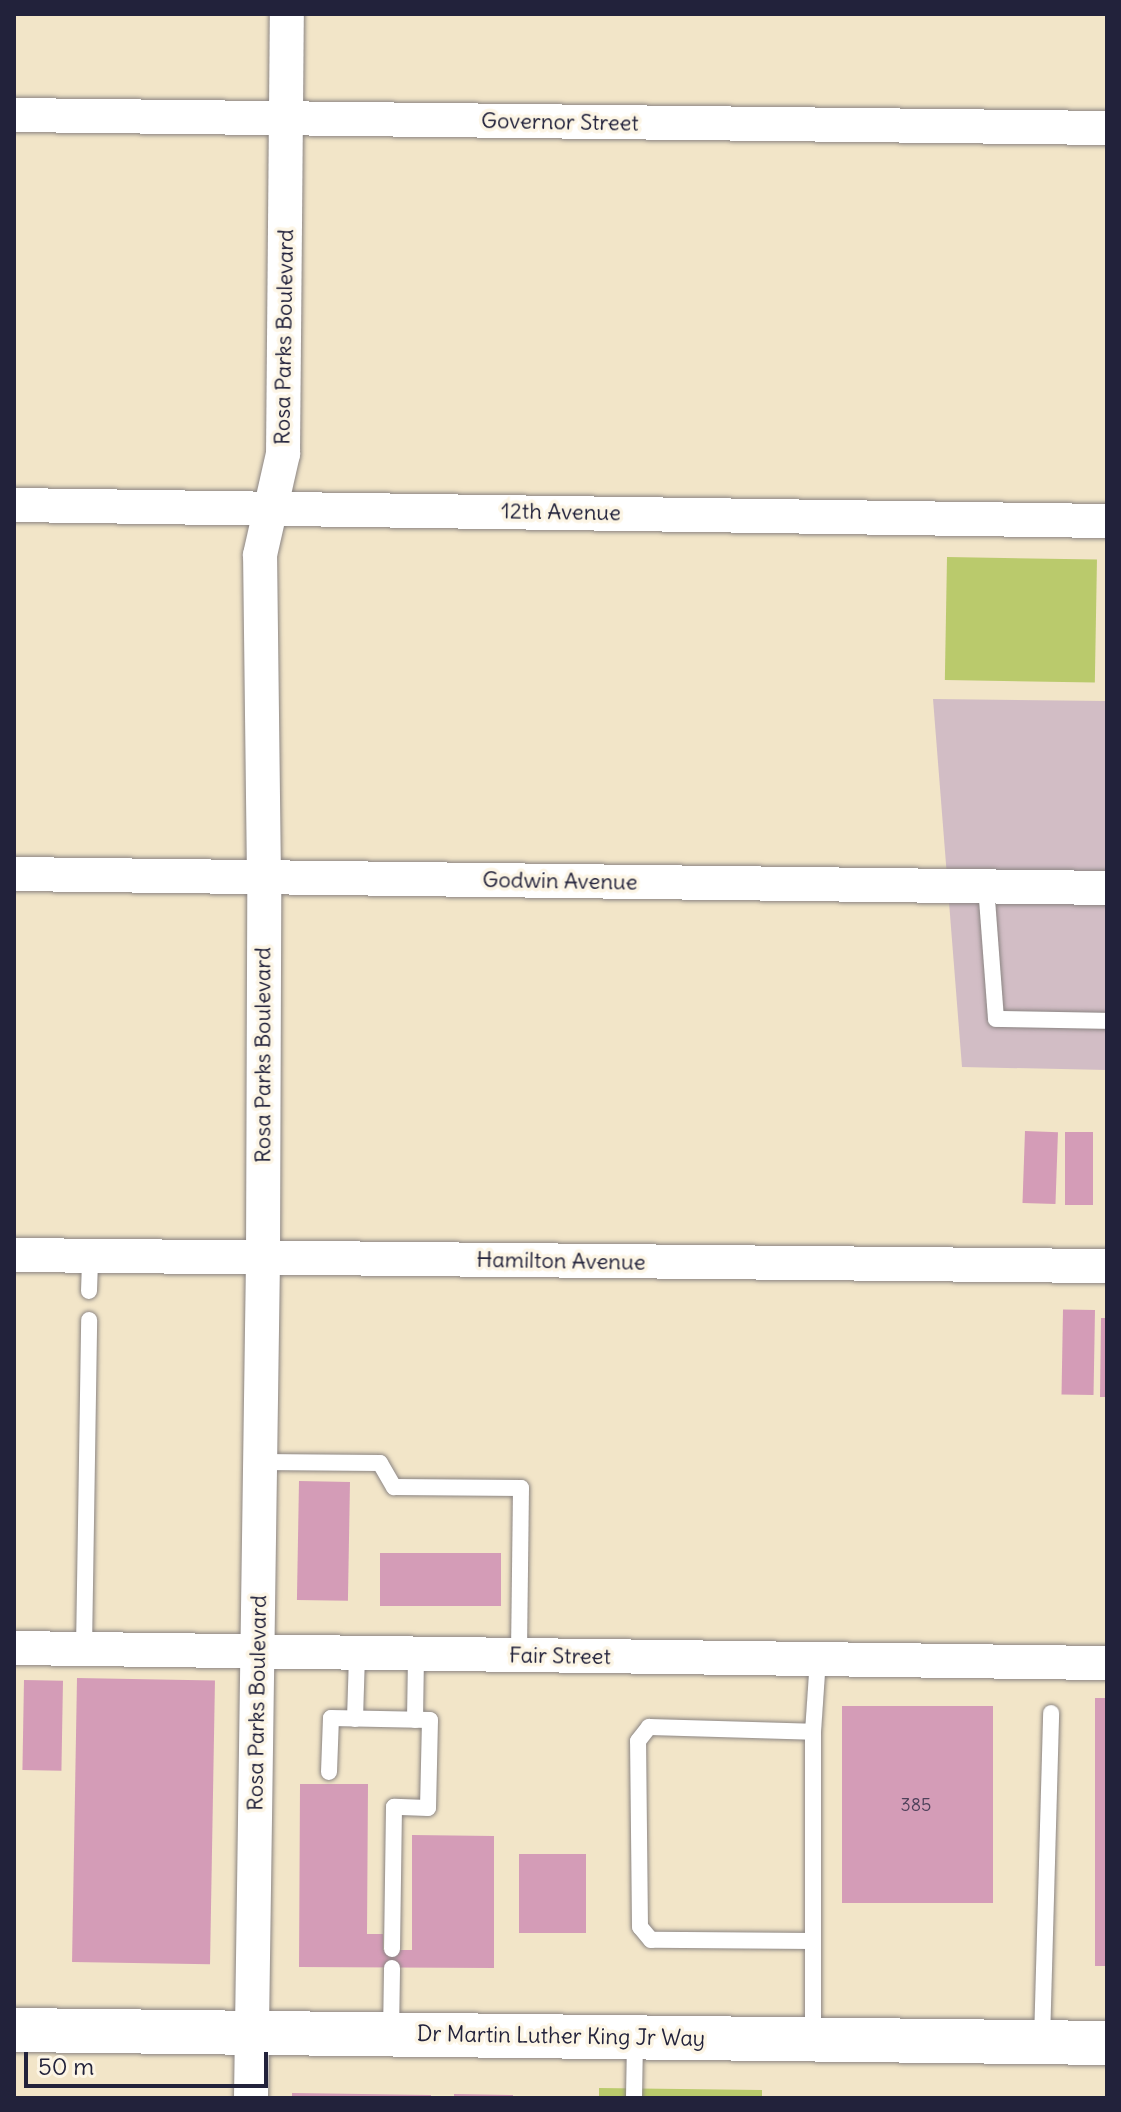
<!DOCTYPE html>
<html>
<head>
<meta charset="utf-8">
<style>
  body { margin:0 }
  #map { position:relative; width:1121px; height:2112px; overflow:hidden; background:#f2e5c8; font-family:Delius,sans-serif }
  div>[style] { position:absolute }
  .industrial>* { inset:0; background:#d2bdc5 }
  .green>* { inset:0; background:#baca6c; transform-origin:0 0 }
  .building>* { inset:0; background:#d49cb7; transform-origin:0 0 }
  .roads { filter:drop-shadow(0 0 2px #8a8482) drop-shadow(0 0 2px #8a8482) }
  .service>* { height:16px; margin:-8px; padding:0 8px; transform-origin:8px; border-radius:8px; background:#fff }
  .minor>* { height:34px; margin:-17px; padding:0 17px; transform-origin:17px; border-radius:17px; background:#fff }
  .primary>* { height:44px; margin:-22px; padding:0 22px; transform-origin:22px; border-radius:22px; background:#fff }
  span { translate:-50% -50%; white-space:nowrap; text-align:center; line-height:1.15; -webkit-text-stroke:7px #fcf5e5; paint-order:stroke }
  .number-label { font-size:18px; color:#4e405a }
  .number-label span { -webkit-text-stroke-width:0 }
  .street-label { font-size:22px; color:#22223b }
  .frame { position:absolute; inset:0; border:16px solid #22223b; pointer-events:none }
  .scale { position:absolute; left:24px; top:2052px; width:244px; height:36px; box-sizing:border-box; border:4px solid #22223b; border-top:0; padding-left:10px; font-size:24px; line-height:28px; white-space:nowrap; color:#22223b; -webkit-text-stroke:6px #fcf5e5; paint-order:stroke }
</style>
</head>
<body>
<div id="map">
  <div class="industrial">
    <i style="clip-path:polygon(933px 699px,1107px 701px,1107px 1070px,962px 1067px)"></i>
  </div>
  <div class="green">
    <i style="left:947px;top:557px;width:150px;height:123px;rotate:1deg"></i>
    <i style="clip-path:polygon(599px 2088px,762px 2090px,762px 2098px,599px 2098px)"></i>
  </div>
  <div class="building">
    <i style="left:1025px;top:1131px;width:33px;height:72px;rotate:2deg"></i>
    <i style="left:1065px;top:1132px;width:28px;height:73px"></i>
    <i style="left:1095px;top:1310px;width:85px;height:32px;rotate:91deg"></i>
    <i style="clip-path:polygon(1101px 1318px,1107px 1318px,1107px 1397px,1100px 1397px)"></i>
    <i style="left:299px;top:1481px;width:51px;height:119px;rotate:1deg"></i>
    <i style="left:380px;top:1553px;width:121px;height:53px"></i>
    <i style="left:77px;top:1678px;width:138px;height:284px;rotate:1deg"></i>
    <i style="left:24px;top:1680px;width:39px;height:90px;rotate:1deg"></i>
    <i style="left:1095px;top:1698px;width:12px;height:268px"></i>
    <i style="left:842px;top:1706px;width:151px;height:197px"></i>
    <i style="clip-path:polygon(300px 1784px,368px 1784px,367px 1934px,383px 1934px,383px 1950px,412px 1950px,412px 1835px,494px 1836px,494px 1968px,299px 1967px)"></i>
    <i style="left:519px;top:1854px;width:67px;height:79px"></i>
    <i style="clip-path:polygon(292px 2093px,431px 2095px,431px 2098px,292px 2098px)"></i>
    <i style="clip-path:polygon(454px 2094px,513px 2095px,513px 2098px,454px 2098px)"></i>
  </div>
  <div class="roads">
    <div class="service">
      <i style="left:986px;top:886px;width:133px;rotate:85.7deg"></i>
      <i style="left:996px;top:1019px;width:111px;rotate:1deg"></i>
      <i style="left:89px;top:1291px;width:35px;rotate:-88deg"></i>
      <i style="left:260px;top:1462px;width:120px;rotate:0.5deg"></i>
      <i style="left:380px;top:1463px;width:28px;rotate:60deg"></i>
      <i style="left:394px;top:1487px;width:127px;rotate:0.5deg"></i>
      <i style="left:521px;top:1488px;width:168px;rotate:90.7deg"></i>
      <i style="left:84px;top:1649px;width:329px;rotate:-89.1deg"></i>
      <i style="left:355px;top:1719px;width:65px;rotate:-88.2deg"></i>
      <i style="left:415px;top:1720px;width:65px;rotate:-89.1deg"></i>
      <i style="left:813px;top:1732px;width:73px;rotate:-86.1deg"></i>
      <i style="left:329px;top:1772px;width:54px;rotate:-87.9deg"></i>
      <i style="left:331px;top:1718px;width:99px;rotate:1.2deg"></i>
      <i style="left:430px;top:1720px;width:88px;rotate:91.3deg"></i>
      <i style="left:428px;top:1808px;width:34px;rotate:-178deg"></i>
      <i style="left:394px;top:1807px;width:142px;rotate:90.8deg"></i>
      <i style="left:813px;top:1941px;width:162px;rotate:-179.6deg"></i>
      <i style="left:651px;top:1940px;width:17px;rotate:-130deg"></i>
      <i style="left:640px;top:1927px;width:186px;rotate:-90.6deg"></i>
      <i style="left:638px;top:1741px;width:18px;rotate:-52deg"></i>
      <i style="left:649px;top:1727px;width:164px;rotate:1.7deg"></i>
      <i style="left:813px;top:1732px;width:305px;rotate:90deg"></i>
      <i style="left:391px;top:2034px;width:66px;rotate:-89.1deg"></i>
      <i style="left:1042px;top:2041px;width:328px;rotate:-88.4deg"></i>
      <i style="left:634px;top:2098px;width:59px;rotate:-89deg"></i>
    </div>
    <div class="minor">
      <i style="left:14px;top:115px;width:1093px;rotate:0.68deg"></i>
      <i style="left:14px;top:505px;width:1093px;rotate:0.84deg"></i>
      <i style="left:14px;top:874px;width:1093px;rotate:0.73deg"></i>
      <i style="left:14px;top:1255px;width:1093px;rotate:0.58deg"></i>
      <i style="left:14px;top:1648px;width:1093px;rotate:0.79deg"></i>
      <i style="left:251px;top:2098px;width:840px;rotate:-89.18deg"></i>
      <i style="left:263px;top:1258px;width:380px;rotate:-89.8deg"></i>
      <i style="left:264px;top:878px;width:323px;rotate:-90.7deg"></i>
      <i style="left:260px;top:555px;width:104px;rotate:-77.2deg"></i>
      <i style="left:283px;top:454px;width:440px;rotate:-89.5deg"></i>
    </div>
    <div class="primary">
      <i style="left:14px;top:2030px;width:1093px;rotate:0.68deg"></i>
    </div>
  </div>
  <div class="number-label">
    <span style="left:916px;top:1805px">385</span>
  </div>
  <div class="street-label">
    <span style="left:560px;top:122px;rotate:1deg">Governor Street</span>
    <span style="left:284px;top:337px;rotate:-89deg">Rosa Parks Boulevard</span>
    <span style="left:561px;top:512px;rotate:1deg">12th Avenue</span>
    <span style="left:560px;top:881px;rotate:1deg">Godwin Avenue</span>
    <span style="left:263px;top:1055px;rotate:-90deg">Rosa Parks Boulevard</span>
    <span style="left:561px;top:1261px;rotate:1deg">Hamilton Avenue</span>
    <span style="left:560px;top:1656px;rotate:1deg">Fair Street</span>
    <span style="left:257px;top:1703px;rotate:-89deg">Rosa Parks Boulevard</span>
    <span style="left:561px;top:2036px;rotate:1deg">Dr Martin Luther King Jr Way</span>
  </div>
  <div class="frame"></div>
  <div class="scale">50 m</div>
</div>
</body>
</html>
